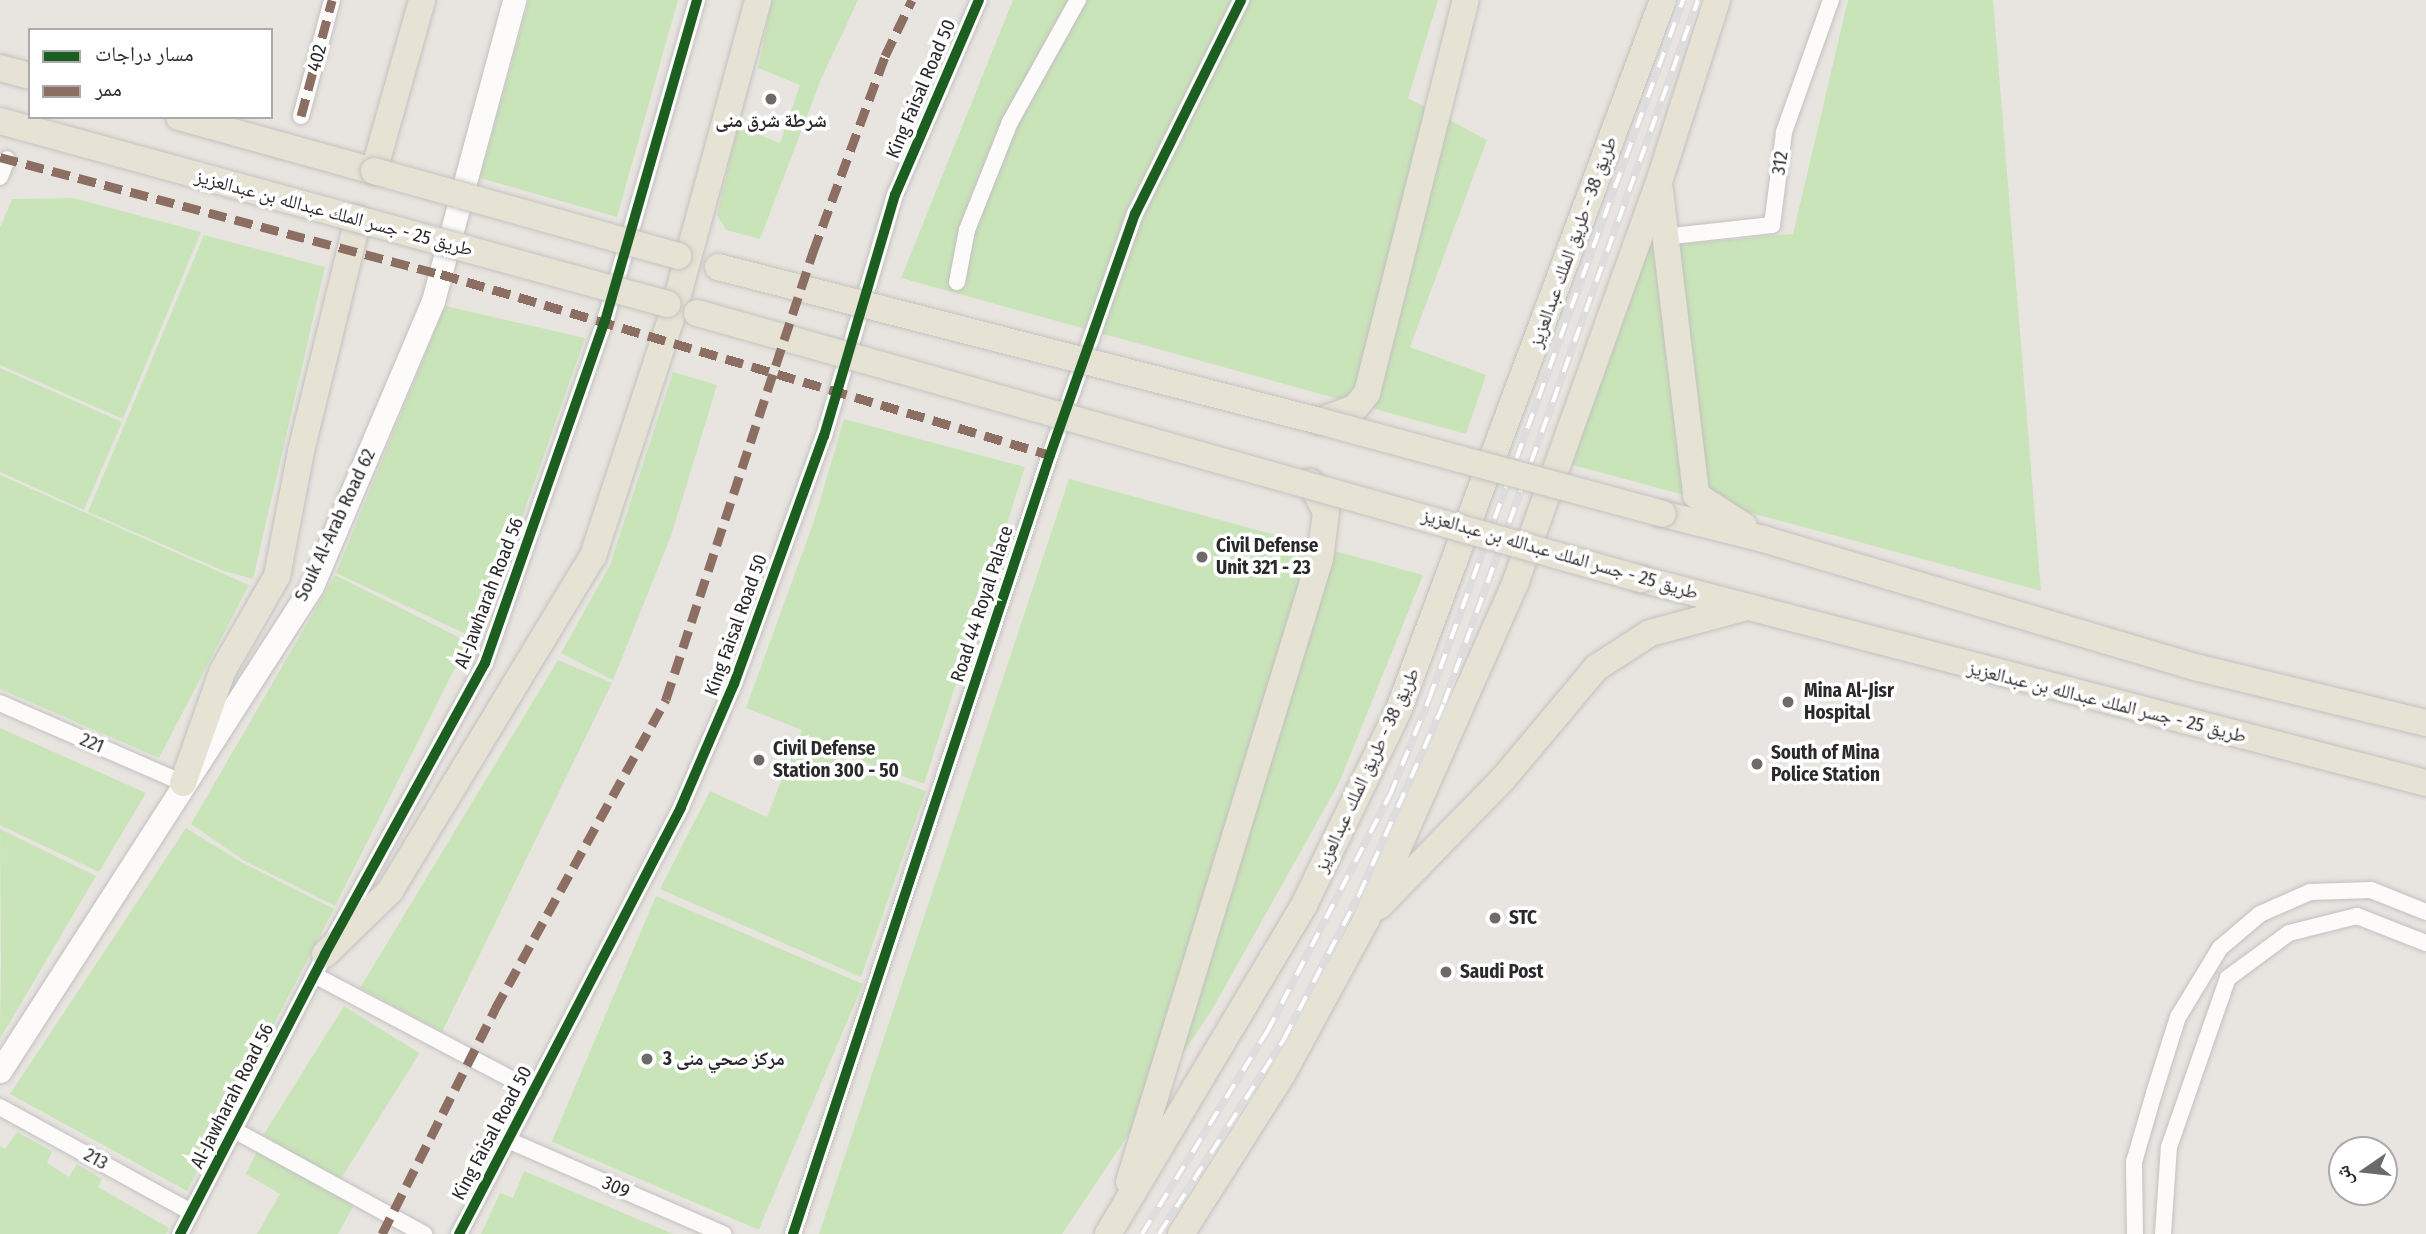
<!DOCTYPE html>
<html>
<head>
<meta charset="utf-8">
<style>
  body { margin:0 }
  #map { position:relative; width:2426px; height:1234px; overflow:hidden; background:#e8e5e0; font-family:"Fira Sans Condensed","Noto Naskh Arabic",sans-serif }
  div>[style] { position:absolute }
  .green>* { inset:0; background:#cae4b9; transform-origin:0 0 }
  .roads { filter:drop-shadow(0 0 2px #c2c1c1) drop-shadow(0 0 2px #c2c1c1) }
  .street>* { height:16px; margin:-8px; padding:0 8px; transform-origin:8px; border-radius:8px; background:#fcfbfa }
  .secondary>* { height:23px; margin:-11.5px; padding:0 11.5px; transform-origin:11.5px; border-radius:11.5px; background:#fcfbfa }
  .primary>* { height:26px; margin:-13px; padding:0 13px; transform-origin:13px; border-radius:13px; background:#e6e2d4 }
  .rail>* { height:8px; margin-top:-4px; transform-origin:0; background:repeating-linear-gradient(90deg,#fff 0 16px,#deddde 0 32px); box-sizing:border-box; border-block:2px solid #deddde }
  .bridges { filter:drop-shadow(0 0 2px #c4c3c1) drop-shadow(0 0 2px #c4c3c1) }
  .primary-bridge>* { height:26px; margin:-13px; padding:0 13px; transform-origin:13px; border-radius:13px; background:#e6e2d4 }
  .quiet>* { height:9px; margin-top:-4.5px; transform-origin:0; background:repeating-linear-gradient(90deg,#8d6e63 0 18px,transparent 0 27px) }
  .cycleway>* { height:10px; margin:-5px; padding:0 5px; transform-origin:5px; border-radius:5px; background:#1b5e20 }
  .dots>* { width:19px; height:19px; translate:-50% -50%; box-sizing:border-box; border:4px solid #fff; border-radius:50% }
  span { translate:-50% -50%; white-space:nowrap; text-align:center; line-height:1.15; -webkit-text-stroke:7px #fff; paint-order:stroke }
  .street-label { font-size:19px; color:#2a2a2a }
  .poi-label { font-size:19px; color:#2a2a2a; font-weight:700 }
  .left { translate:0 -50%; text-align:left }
  .legend { position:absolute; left:28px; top:28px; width:245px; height:91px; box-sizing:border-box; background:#fff; border:2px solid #aaa; margin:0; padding:9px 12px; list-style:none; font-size:21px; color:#2a2a2a }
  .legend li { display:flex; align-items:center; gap:14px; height:35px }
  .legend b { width:35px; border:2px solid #aaa }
  .north { position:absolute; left:2328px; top:1136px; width:70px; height:70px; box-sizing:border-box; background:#fff; border:2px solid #aaa; border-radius:50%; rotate:256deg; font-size:19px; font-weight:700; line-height:28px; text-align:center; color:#2a2a2a }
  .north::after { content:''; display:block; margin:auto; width:24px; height:32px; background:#6c6b6a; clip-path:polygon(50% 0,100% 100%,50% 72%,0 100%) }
</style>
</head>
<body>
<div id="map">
  <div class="green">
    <i style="clip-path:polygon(529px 0,678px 0,617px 217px,480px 178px)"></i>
    <i style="clip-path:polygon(772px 0,858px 0,822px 77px,760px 239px,726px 230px,717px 215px,738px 126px,780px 143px,800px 85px,758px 68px)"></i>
    <i style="clip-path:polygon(1013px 0,1438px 0,1408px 98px,1487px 140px,1410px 347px,1486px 375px,1466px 434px,901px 278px)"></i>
    <i style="clip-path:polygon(1848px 0,1993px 0,2041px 591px,1569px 464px,1647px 247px,1793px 234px)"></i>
    <i style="clip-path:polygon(73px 198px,201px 232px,123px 419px,0 365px,0 228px,12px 199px)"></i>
    <i style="clip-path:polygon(204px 235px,325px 267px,253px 579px,224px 571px,88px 512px)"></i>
    <i style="clip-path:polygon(445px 306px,585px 338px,511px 549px,470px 636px,336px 573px)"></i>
    <i style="clip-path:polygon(0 368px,122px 422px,84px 510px,0 472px)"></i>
    <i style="clip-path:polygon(673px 372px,717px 385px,671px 536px,613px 680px,561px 653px,610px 565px)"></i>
    <i style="clip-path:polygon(844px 419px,1025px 467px,924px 784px,799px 738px,802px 730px,746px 708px,814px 521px)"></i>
    <i style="clip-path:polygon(0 475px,249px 585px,159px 758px,0 689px)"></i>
    <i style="clip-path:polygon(1069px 479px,1423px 575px,1339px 783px,1213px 1008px,1062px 1234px,819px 1234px)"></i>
    <i style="clip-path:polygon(335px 575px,468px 642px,335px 906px,243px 860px,191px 824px)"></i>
    <i style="clip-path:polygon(558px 660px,612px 683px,442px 1032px,360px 988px)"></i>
    <i style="clip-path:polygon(0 728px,146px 793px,99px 872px,0 825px)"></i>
    <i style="clip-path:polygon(795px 745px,926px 791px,861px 977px,660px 889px,710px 791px,767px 817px)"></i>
    <i style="clip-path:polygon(186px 828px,241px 862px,334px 909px,187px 1191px,10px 1094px)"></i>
    <i style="clip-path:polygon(0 829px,96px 876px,0 1039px,1px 960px)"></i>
    <i style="left:656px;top:896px;width:225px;height:267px;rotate:23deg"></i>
    <i style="left:344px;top:1006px;width:89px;height:152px;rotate:32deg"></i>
    <i style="clip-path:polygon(17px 1132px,52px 1151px,47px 1163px,69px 1177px,77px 1164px,102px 1179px,98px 1187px,169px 1228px,166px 1234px,0 1234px,0 1146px,5px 1149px)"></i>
    <i style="clip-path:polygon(258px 1149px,354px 1205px,338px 1234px,257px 1234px,280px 1194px,246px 1174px)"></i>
    <i style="clip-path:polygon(524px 1171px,673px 1234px,481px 1234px,500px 1193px,513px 1198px)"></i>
  </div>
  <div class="roads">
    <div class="street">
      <i style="left:301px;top:116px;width:120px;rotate:-75deg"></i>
      <i style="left:0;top:177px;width:19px;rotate:-69deg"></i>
      <i style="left:1663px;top:237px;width:110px;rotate:-6.3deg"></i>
      <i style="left:1772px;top:225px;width:94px;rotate:-82.6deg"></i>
      <i style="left:1784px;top:132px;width:140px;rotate:-70.4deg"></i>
      <i style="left:957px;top:282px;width:53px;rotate:-79.1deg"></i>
      <i style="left:967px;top:230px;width:116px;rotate:-68.3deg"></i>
      <i style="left:1010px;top:122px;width:140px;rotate:-60.9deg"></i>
      <i style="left:0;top:703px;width:200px;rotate:23.6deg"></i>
      <i style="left:314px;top:975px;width:249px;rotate:27.8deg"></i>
      <i style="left:0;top:1107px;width:218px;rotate:28.8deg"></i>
      <i style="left:234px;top:1130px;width:217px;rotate:28.7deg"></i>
      <i style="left:508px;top:1140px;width:235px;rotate:23.6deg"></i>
      <i style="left:180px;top:1234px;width:315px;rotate:-62.6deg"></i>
      <i style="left:325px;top:954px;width:332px;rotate:-61.2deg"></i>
      <i style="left:485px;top:663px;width:362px;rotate:-70.7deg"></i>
      <i style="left:605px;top:321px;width:334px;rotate:-74deg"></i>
      <i style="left:459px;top:1234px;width:481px;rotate:-62.5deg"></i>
      <i style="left:681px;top:807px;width:134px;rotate:-66.7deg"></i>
      <i style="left:734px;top:684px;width:264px;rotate:-70.1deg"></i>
      <i style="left:824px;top:436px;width:251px;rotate:-73.6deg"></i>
      <i style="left:895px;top:195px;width:212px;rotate:-66.7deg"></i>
      <i style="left:793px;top:1234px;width:820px;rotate:-71.74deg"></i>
      <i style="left:1050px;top:455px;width:256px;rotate:-70.6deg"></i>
      <i style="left:1135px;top:214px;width:239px;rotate:-63.6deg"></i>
      <i style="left:2135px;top:1234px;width:72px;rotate:-90.8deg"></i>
      <i style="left:2134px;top:1162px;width:72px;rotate:-73.8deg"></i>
      <i style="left:2154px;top:1093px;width:80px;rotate:-72.5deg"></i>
      <i style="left:2178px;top:1017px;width:81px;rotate:-58.7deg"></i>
      <i style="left:2220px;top:948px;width:52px;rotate:-40.4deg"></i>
      <i style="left:2260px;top:914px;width:55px;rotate:-23.7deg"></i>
      <i style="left:2310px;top:892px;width:61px;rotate:-1.9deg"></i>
      <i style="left:2371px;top:890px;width:59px;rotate:21.8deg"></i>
      <i style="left:2163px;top:1234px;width:87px;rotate:-86.1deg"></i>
      <i style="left:2169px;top:1147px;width:179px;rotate:-70.8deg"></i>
      <i style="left:2228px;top:978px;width:76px;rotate:-36.4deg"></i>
      <i style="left:2289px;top:933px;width:70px;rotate:-14deg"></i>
      <i style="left:2357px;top:916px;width:74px;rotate:21.4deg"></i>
    </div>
    <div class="secondary">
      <i style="left:0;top:1071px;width:577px;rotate:-57.25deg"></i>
      <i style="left:312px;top:586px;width:310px;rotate:-67deg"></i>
      <i style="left:433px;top:301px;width:312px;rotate:-74.9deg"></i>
    </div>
    <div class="primary">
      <i style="left:0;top:68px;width:31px;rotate:15deg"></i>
      <i style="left:179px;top:117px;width:202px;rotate:15.5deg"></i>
      <i style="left:374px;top:171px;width:178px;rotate:-74.3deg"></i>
      <i style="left:1660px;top:191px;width:306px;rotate:83.2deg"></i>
      <i style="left:1696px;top:495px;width:57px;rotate:32.9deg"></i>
      <i style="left:1319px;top:421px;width:38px;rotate:-20deg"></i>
      <i style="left:1355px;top:408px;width:19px;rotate:-51deg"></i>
      <i style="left:1367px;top:393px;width:405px;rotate:-75.9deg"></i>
      <i style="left:1663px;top:514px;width:103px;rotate:14deg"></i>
      <i style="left:1763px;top:539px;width:455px;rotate:16.5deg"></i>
      <i style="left:2199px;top:668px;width:234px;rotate:13.6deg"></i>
      <i style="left:1641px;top:579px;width:811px;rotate:14.57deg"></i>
      <i style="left:183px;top:783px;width:118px;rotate:-70.6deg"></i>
      <i style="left:222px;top:672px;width:111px;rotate:-60.2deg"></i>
      <i style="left:277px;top:576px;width:127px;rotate:-79.1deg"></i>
      <i style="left:301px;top:451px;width:239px;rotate:-76.2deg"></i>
      <i style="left:1379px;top:906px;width:177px;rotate:-45.7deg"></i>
      <i style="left:1503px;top:779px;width:145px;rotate:-50deg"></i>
      <i style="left:1596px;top:668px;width:64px;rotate:-32.9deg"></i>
      <i style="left:1650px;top:633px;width:96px;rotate:-15deg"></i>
      <i style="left:325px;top:954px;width:91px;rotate:-44.1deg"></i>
      <i style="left:390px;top:891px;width:392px;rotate:-58.8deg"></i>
      <i style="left:593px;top:556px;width:263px;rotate:-71.8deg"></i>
      <i style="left:675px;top:306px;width:317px;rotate:-74.8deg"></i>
      <i style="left:1129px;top:1182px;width:652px;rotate:-72.96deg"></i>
      <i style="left:1320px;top:559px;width:47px;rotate:-82.7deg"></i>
      <i style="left:1326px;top:512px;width:34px;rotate:-118deg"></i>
      <i style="left:1108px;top:1234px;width:383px;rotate:-59.2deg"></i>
      <i style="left:1304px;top:905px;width:218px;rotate:-64.1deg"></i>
      <i style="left:1399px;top:709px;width:757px;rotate:-69.58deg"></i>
      <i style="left:1181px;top:1234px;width:191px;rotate:-57.6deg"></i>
      <i style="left:1283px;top:1073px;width:174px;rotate:-61.5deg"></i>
      <i style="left:1366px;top:920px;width:371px;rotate:-66.1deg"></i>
      <i style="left:1516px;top:581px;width:424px;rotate:-70.3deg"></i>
      <i style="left:1659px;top:182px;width:191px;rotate:-72.3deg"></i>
    </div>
  </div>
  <div class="rail">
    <i style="left:1142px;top:1234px;width:238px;rotate:-58.3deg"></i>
    <i style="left:1267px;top:1032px;width:267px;rotate:-62.6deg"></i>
    <i style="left:1390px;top:795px;width:104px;rotate:-67.9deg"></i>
    <i style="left:1429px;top:699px;width:744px;rotate:-70.03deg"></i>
    <i style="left:1159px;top:1234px;width:232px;rotate:-57.3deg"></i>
    <i style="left:1284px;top:1039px;width:162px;rotate:-62.5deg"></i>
    <i style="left:1359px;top:895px;width:210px;rotate:-66.1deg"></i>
    <i style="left:1444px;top:703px;width:747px;rotate:-70.13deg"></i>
  </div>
  <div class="bridges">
    <div class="primary-bridge">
      <i style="left:0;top:121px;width:692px;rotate:15.34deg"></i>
      <i style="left:374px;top:171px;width:316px;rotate:15.6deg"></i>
      <i style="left:718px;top:267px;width:620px;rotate:14.37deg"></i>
      <i style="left:1319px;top:421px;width:356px;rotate:15.1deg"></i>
      <i style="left:697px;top:313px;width:981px;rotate:15.74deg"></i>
    </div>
  </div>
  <div class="quiet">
    <i style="left:301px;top:116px;width:120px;rotate:-75deg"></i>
    <i style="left:0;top:157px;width:456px;rotate:14.9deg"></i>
    <i style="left:441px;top:274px;width:635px;rotate:16.55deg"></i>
    <i style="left:382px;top:1234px;width:252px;rotate:-63.3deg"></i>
    <i style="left:495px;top:1009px;width:354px;rotate:-61.1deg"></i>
    <i style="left:666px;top:699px;width:471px;rotate:-71.8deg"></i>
    <i style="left:813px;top:252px;width:209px;rotate:-69.8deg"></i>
    <i style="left:885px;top:56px;width:62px;rotate:-64.3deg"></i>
  </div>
  <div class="cycleway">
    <i style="left:180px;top:1234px;width:315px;rotate:-62.6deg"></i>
    <i style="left:325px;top:954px;width:332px;rotate:-61.2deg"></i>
    <i style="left:485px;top:663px;width:362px;rotate:-70.7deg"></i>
    <i style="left:605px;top:321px;width:334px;rotate:-74deg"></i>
    <i style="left:459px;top:1234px;width:481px;rotate:-62.5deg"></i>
    <i style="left:681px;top:807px;width:134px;rotate:-66.7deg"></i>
    <i style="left:734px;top:684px;width:264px;rotate:-70.1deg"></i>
    <i style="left:824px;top:436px;width:251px;rotate:-73.6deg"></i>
    <i style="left:895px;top:195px;width:212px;rotate:-66.7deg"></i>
    <i style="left:793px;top:1234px;width:820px;rotate:-71.74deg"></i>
    <i style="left:1050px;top:455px;width:256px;rotate:-70.6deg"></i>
    <i style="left:1135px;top:214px;width:239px;rotate:-63.6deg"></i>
  </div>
  <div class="dots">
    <i style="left:771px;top:99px;background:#6c6b6a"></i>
    <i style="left:1202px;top:557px;background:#6c6b6a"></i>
    <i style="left:1788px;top:702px;background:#6c6b6a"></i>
    <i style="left:759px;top:760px;background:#6c6b6a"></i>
    <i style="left:1757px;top:764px;background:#6c6b6a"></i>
    <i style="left:1495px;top:918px;background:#6c6b6a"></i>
    <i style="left:1446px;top:972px;background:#6c6b6a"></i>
    <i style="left:647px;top:1059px;background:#6c6b6a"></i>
  </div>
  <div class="street-label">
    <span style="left:317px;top:58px;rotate:-75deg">402</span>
    <span style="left:921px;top:89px;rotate:-67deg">King Faisal Road 50</span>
    <span style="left:1780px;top:163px;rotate:-82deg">312</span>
    <span style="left:334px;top:213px;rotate:15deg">طريق 25 - جسر الملك عبدالله بن عبدالعزيز</span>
    <span style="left:1573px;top:242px;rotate:-70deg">طريق 38 - طريق الملك عبدالعزيز</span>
    <span style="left:335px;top:525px;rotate:-65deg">Souk Al-Arab Road 62</span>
    <span style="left:1560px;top:554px;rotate:16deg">طريق 25 - جسر الملك عبدالله بن عبدالعزيز</span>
    <span style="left:489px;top:593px;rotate:-69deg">Al-Jawharah Road 56</span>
    <span style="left:982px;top:604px;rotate:-72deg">Road 44 Royal Palace</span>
    <span style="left:736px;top:625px;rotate:-70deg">King Faisal Road 50</span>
    <span style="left:2107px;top:702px;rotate:14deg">طريق 25 - جسر الملك عبدالله بن عبدالعزيز</span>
    <span style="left:92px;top:743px;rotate:23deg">221</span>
    <span style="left:1367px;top:770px;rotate:-65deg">طريق 38 - طريق الملك عبدالعزيز</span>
    <span style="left:232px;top:1096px;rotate:-63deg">Al-Jawharah Road 56</span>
    <span style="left:492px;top:1133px;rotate:-62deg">King Faisal Road 50</span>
    <span style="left:96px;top:1159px;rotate:29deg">213</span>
    <span style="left:616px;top:1187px;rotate:24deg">309</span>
  </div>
  <div class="poi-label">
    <span style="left:771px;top:121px">شرطة شرق منى</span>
    <span class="left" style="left:1216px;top:557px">Civil Defense<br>Unit 321 - 23</span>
    <span class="left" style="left:1804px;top:702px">Mina Al-Jisr<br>Hospital</span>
    <span class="left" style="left:773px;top:760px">Civil Defense<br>Station 300 - 50</span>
    <span class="left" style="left:1771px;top:764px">South of Mina<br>Police Station</span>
    <span class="left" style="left:1509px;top:918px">STC</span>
    <span class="left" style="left:1460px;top:972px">Saudi Post</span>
    <span class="left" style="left:663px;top:1059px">مركز صحي منى 3</span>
  </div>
  <ul class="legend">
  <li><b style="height:9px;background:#1b5e20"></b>مسار دراجات</li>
  <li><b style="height:9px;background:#8d6e63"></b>ممر</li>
  </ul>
  <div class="north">ش</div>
</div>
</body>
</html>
